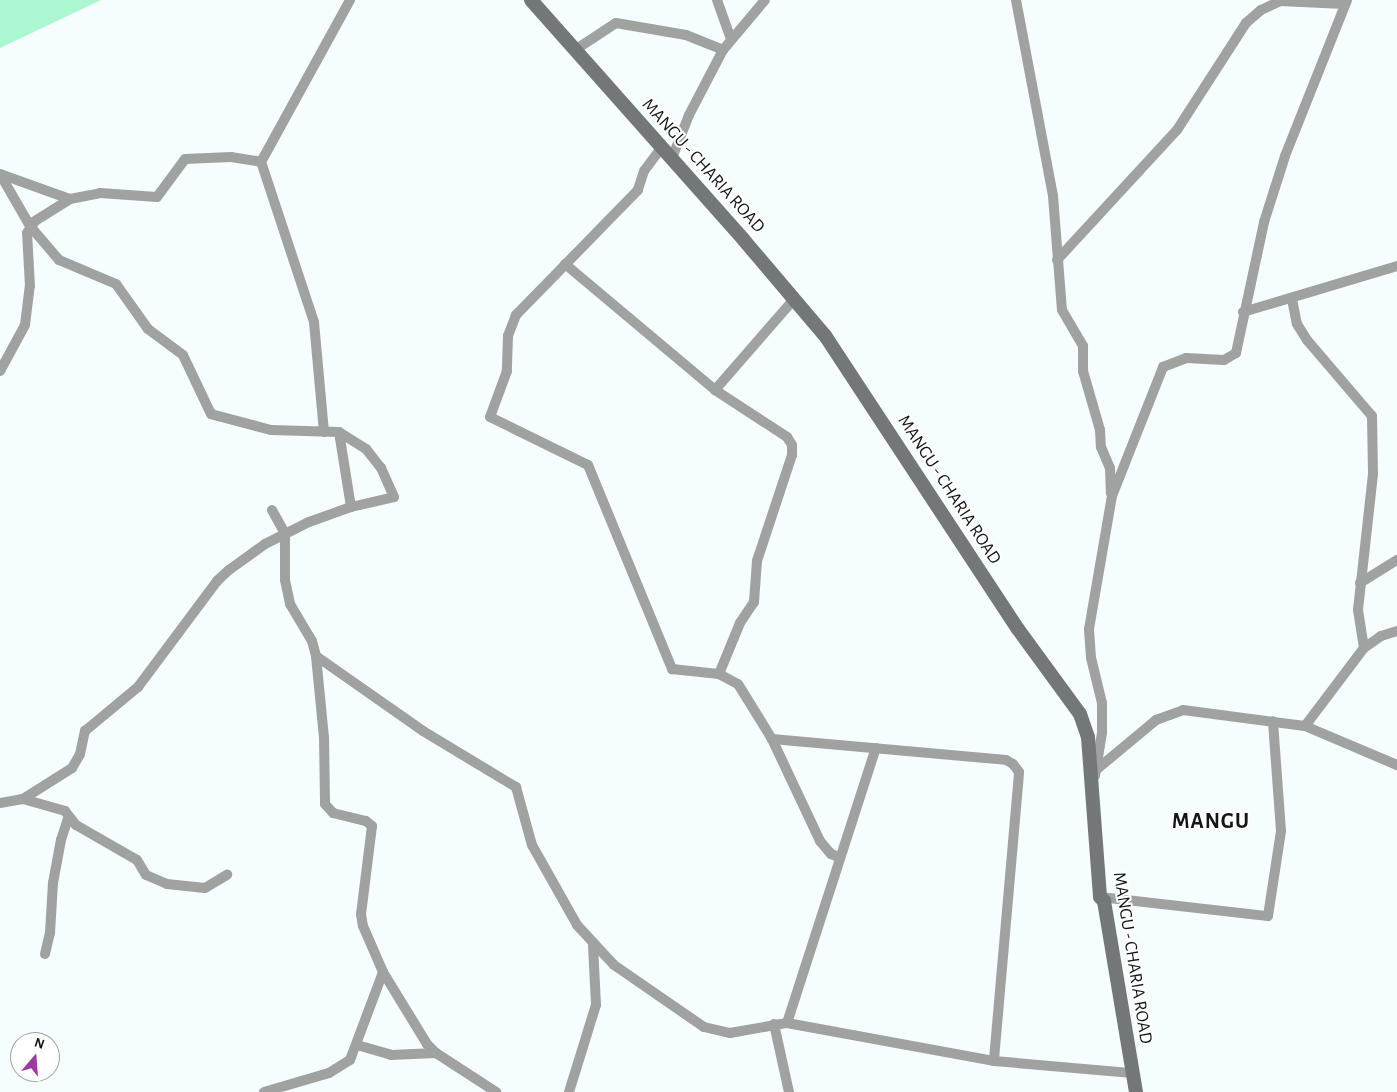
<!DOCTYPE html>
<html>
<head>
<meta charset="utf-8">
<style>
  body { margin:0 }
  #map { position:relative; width:1397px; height:1092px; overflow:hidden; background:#f6fdfe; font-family:"Alegreya Sans",sans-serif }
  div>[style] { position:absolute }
  .green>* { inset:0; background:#aaf7d1 }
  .street>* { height:10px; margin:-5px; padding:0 5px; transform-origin:5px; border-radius:5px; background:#9fa2a1 }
  .secondary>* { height:14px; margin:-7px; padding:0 7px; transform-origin:7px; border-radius:7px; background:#737777 }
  span { translate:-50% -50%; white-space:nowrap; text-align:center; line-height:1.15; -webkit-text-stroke:4px #fff; paint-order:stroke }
  .street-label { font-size:18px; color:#131516 }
  .district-label { font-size:22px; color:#131516; font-weight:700; letter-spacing:1px }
  .north { position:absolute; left:10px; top:1032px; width:50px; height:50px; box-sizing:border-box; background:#fff; border:1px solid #a1a1a2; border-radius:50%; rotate:18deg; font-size:14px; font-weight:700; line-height:20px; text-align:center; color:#131516 }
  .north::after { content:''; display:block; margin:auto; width:18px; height:22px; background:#9e3a9f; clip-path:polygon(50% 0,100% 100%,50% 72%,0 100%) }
</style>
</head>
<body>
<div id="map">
  <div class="green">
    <i style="clip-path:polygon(0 0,101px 0,0 48px)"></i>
  </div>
  <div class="street">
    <i style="left:717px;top:0;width:41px;rotate:70.3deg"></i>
    <i style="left:1016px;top:0;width:199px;rotate:79.3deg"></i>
    <i style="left:1053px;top:196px;width:114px;rotate:85.5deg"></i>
    <i style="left:1062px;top:310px;width:42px;rotate:59.7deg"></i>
    <i style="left:1083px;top:346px;width:25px;rotate:90deg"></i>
    <i style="left:1083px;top:371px;width:61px;rotate:73.9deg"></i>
    <i style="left:1100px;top:430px;width:17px;rotate:87deg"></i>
    <i style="left:1101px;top:447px;width:23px;rotate:67deg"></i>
    <i style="left:1110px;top:468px;width:25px;rotate:88deg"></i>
    <i style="left:575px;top:50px;width:49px;rotate:-33.4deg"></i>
    <i style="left:616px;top:23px;width:71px;rotate:9.7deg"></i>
    <i style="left:686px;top:35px;width:40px;rotate:22deg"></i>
    <i style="left:662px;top:147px;width:30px;rotate:127deg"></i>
    <i style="left:644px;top:171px;width:20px;rotate:108deg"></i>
    <i style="left:638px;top:190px;width:175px;rotate:134.3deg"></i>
    <i style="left:516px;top:315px;width:22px;rotate:111deg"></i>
    <i style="left:508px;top:336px;width:35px;rotate:92deg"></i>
    <i style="left:507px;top:371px;width:49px;rotate:110.3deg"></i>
    <i style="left:490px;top:417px;width:109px;rotate:26.1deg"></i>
    <i style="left:588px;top:465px;width:221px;rotate:67.6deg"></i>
    <i style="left:672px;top:669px;width:47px;rotate:6.1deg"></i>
    <i style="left:719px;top:674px;width:21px;rotate:28deg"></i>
    <i style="left:738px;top:684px;width:65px;rotate:58.3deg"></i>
    <i style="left:772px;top:739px;width:113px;rotate:64.8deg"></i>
    <i style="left:820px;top:841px;width:17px;rotate:50deg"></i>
    <i style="left:831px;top:854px;width:9px;rotate:21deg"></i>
    <i style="left:672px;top:158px;width:46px;rotate:-68.4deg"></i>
    <i style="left:689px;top:115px;width:73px;rotate:-62.4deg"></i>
    <i style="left:723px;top:50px;width:65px;rotate:-50deg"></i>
    <i style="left:0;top:174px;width:74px;rotate:19.7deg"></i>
    <i style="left:1057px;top:260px;width:177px;rotate:-47.3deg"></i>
    <i style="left:1177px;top:130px;width:127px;rotate:-57.2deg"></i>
    <i style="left:1246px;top:23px;width:20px;rotate:-41deg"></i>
    <i style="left:1261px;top:10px;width:21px;rotate:-25deg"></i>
    <i style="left:1280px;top:1px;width:64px;rotate:2.7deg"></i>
    <i style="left:565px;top:264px;width:196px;rotate:40deg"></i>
    <i style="left:715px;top:390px;width:86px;rotate:33.1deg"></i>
    <i style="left:787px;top:437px;width:9px;rotate:58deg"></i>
    <i style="left:792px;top:445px;width:10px;rotate:90deg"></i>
    <i style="left:792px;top:455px;width:112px;rotate:108.3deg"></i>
    <i style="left:757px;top:561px;width:41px;rotate:94.2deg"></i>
    <i style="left:754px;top:602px;width:25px;rotate:124deg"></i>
    <i style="left:740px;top:623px;width:55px;rotate:112.4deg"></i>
    <i style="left:1292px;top:299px;width:25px;rotate:79deg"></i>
    <i style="left:1297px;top:324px;width:19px;rotate:58deg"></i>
    <i style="left:1307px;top:340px;width:100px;rotate:49.5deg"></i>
    <i style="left:1372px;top:416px;width:58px;rotate:89deg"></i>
    <i style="left:1373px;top:474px;width:137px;rotate:96.3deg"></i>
    <i style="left:1358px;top:610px;width:38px;rotate:81deg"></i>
    <i style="left:1243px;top:312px;width:161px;rotate:-16.6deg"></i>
    <i style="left:0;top:371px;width:52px;rotate:-61.5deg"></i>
    <i style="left:25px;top:325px;width:39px;rotate:-83deg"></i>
    <i style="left:30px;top:286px;width:53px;rotate:-93.2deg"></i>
    <i style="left:27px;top:233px;width:14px;rotate:-56deg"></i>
    <i style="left:35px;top:221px;width:41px;rotate:-32.2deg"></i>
    <i style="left:70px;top:199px;width:31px;rotate:-11deg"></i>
    <i style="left:100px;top:193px;width:57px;rotate:4deg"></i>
    <i style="left:157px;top:197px;width:47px;rotate:-53.6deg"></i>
    <i style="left:185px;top:159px;width:46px;rotate:-2.5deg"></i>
    <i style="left:231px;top:157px;width:30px;rotate:9deg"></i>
    <i style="left:715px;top:390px;width:121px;rotate:-49deg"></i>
    <i style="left:324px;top:432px;width:110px;rotate:-95.2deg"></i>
    <i style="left:314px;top:322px;width:169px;rotate:-108.3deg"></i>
    <i style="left:261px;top:162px;width:185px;rotate:-61.2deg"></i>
    <i style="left:339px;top:432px;width:76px;rotate:80.9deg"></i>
    <i style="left:272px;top:510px;width:26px;rotate:61deg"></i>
    <i style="left:285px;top:533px;width:47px;rotate:90deg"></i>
    <i style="left:285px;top:580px;width:25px;rotate:78deg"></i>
    <i style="left:290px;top:604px;width:43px;rotate:59.3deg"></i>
    <i style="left:312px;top:641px;width:16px;rotate:75deg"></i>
    <i style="left:316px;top:656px;width:81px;rotate:84.4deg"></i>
    <i style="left:324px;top:737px;width:67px;rotate:89.1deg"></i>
    <i style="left:325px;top:804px;width:12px;rotate:48deg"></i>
    <i style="left:333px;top:813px;width:34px;rotate:14deg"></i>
    <i style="left:366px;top:821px;width:8px;rotate:40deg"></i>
    <i style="left:372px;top:826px;width:89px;rotate:97.1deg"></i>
    <i style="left:361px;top:914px;width:12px;rotate:81deg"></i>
    <i style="left:363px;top:926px;width:50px;rotate:66.5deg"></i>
    <i style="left:383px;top:972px;width:84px;rotate:58.6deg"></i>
    <i style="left:427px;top:1044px;width:13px;rotate:45deg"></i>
    <i style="left:436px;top:1053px;width:72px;rotate:33deg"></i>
    <i style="left:1360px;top:583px;width:44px;rotate:-31.9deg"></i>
    <i style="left:316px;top:656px;width:131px;rotate:35deg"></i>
    <i style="left:423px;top:731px;width:109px;rotate:31.1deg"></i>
    <i style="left:516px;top:787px;width:60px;rotate:74.6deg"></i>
    <i style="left:532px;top:845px;width:92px;rotate:60.6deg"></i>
    <i style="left:577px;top:925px;width:54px;rotate:47.2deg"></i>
    <i style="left:614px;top:965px;width:109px;rotate:34.6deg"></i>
    <i style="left:704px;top:1027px;width:27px;rotate:13deg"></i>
    <i style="left:730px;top:1033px;width:58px;rotate:-10deg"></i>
    <i style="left:787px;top:1023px;width:210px;rotate:10.4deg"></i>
    <i style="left:994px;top:1061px;width:139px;rotate:5deg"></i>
    <i style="left:1305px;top:726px;width:98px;rotate:-52.9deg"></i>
    <i style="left:1364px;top:648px;width:21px;rotate:-35deg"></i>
    <i style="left:1381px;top:636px;width:17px;rotate:-17deg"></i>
    <i style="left:772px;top:739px;width:235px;rotate:5.1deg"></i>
    <i style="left:1006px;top:760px;width:8px;rotate:30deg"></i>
    <i style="left:1013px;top:764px;width:10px;rotate:53deg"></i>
    <i style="left:1019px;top:772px;width:13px;rotate:94deg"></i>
    <i style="left:1018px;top:785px;width:277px;rotate:95deg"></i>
    <i style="left:1096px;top:770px;width:78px;rotate:-39.8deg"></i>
    <i style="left:1156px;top:720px;width:29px;rotate:-20deg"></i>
    <i style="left:1183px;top:710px;width:123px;rotate:7.5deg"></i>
    <i style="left:1305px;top:726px;width:100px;rotate:23deg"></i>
    <i style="left:1095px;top:776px;width:44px;rotate:-80.8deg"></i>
    <i style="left:1102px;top:733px;width:30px;rotate:-90deg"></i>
    <i style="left:1102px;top:703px;width:46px;rotate:-103.7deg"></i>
    <i style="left:1091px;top:658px;width:29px;rotate:-94deg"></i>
    <i style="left:1089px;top:629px;width:135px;rotate:-80.2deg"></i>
    <i style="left:1112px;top:496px;width:139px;rotate:-68.4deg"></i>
    <i style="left:1163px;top:367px;width:25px;rotate:-21deg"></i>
    <i style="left:1186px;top:358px;width:38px;rotate:3deg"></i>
    <i style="left:1224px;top:360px;width:14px;rotate:-30deg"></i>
    <i style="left:1236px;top:353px;width:134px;rotate:-77.9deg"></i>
    <i style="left:1264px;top:222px;width:69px;rotate:-72.3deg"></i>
    <i style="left:1285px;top:156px;width:168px;rotate:-68.3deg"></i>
    <i style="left:23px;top:799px;width:44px;rotate:15.9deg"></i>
    <i style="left:65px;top:811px;width:18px;rotate:52deg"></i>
    <i style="left:76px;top:825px;width:70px;rotate:29.8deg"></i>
    <i style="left:137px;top:860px;width:17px;rotate:59deg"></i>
    <i style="left:146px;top:875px;width:23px;rotate:23deg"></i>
    <i style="left:167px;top:884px;width:38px;rotate:6deg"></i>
    <i style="left:205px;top:888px;width:26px;rotate:-31deg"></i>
    <i style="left:0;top:803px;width:23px;rotate:-10deg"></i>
    <i style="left:23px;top:799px;width:58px;rotate:-32.3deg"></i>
    <i style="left:72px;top:768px;width:16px;rotate:-60deg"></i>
    <i style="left:80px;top:754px;width:24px;rotate:-78deg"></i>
    <i style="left:85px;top:731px;width:69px;rotate:-39.7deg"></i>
    <i style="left:138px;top:687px;width:132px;rotate:-53.3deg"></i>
    <i style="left:217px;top:581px;width:16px;rotate:-43deg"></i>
    <i style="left:229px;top:570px;width:44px;rotate:-35.8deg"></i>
    <i style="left:265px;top:544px;width:49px;rotate:-26.6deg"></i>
    <i style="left:309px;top:522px;width:45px;rotate:-19.7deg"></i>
    <i style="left:351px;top:507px;width:44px;rotate:-13.1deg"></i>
    <i style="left:394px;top:497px;width:32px;rotate:-114deg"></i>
    <i style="left:381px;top:468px;width:24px;rotate:-128deg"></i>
    <i style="left:366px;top:449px;width:32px;rotate:-148deg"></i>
    <i style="left:339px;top:432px;width:68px;rotate:-178.3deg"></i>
    <i style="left:271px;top:430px;width:62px;rotate:-165.1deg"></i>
    <i style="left:211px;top:414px;width:65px;rotate:-115.4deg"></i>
    <i style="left:183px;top:355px;width:44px;rotate:-143.4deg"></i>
    <i style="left:148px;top:329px;width:55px;rotate:-125.4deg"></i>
    <i style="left:116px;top:284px;width:62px;rotate:-157.2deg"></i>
    <i style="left:59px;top:260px;width:45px;rotate:-130.5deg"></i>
    <i style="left:30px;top:226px;width:60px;rotate:-120deg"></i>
    <i style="left:1100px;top:897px;width:169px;rotate:6.5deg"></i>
    <i style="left:1268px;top:916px;width:86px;rotate:-81.3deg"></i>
    <i style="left:1281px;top:831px;width:110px;rotate:-94.2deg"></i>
    <i style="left:45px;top:954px;width:22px;rotate:-77deg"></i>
    <i style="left:50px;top:933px;width:50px;rotate:-86.6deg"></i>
    <i style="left:53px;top:883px;width:44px;rotate:-79.5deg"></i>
    <i style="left:61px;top:840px;width:25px;rotate:-72deg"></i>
    <i style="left:787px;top:1023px;width:289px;rotate:-72.1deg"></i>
    <i style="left:774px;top:1024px;width:70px;rotate:77.6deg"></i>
    <i style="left:357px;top:1045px;width:35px;rotate:16deg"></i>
    <i style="left:391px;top:1055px;width:45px;rotate:-2.5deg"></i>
    <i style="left:264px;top:1092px;width:68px;rotate:-16.3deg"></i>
    <i style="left:329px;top:1073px;width:25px;rotate:-32deg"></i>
    <i style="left:350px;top:1060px;width:94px;rotate:-69.4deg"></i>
    <i style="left:569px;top:1092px;width:91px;rotate:-72.8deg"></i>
    <i style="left:596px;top:1005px;width:59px;rotate:-92.9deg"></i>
  </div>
  <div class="secondary">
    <i style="left:531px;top:0;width:319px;rotate:48.4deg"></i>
    <i style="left:743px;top:239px;width:128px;rotate:49.7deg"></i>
    <i style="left:826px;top:337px;width:349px;rotate:56.7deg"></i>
    <i style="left:1018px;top:629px;width:105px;rotate:53.9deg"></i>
    <i style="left:1080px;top:714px;width:24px;rotate:71deg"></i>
    <i style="left:1088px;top:737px;width:160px;rotate:85.7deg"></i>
    <i style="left:1100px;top:897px;width:6px;rotate:45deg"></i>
    <i style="left:1104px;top:901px;width:194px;rotate:80.5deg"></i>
  </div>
  <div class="street-label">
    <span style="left:703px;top:166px;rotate:48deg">MANGU - CHARIA ROAD</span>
    <span style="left:949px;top:490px;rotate:57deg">MANGU - CHARIA ROAD</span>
    <span style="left:1132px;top:958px;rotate:81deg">MANGU - CHARIA ROAD</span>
  </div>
  <div class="district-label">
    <span style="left:1211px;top:822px">MANGU</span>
  </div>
  <div class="north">N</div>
</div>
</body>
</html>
